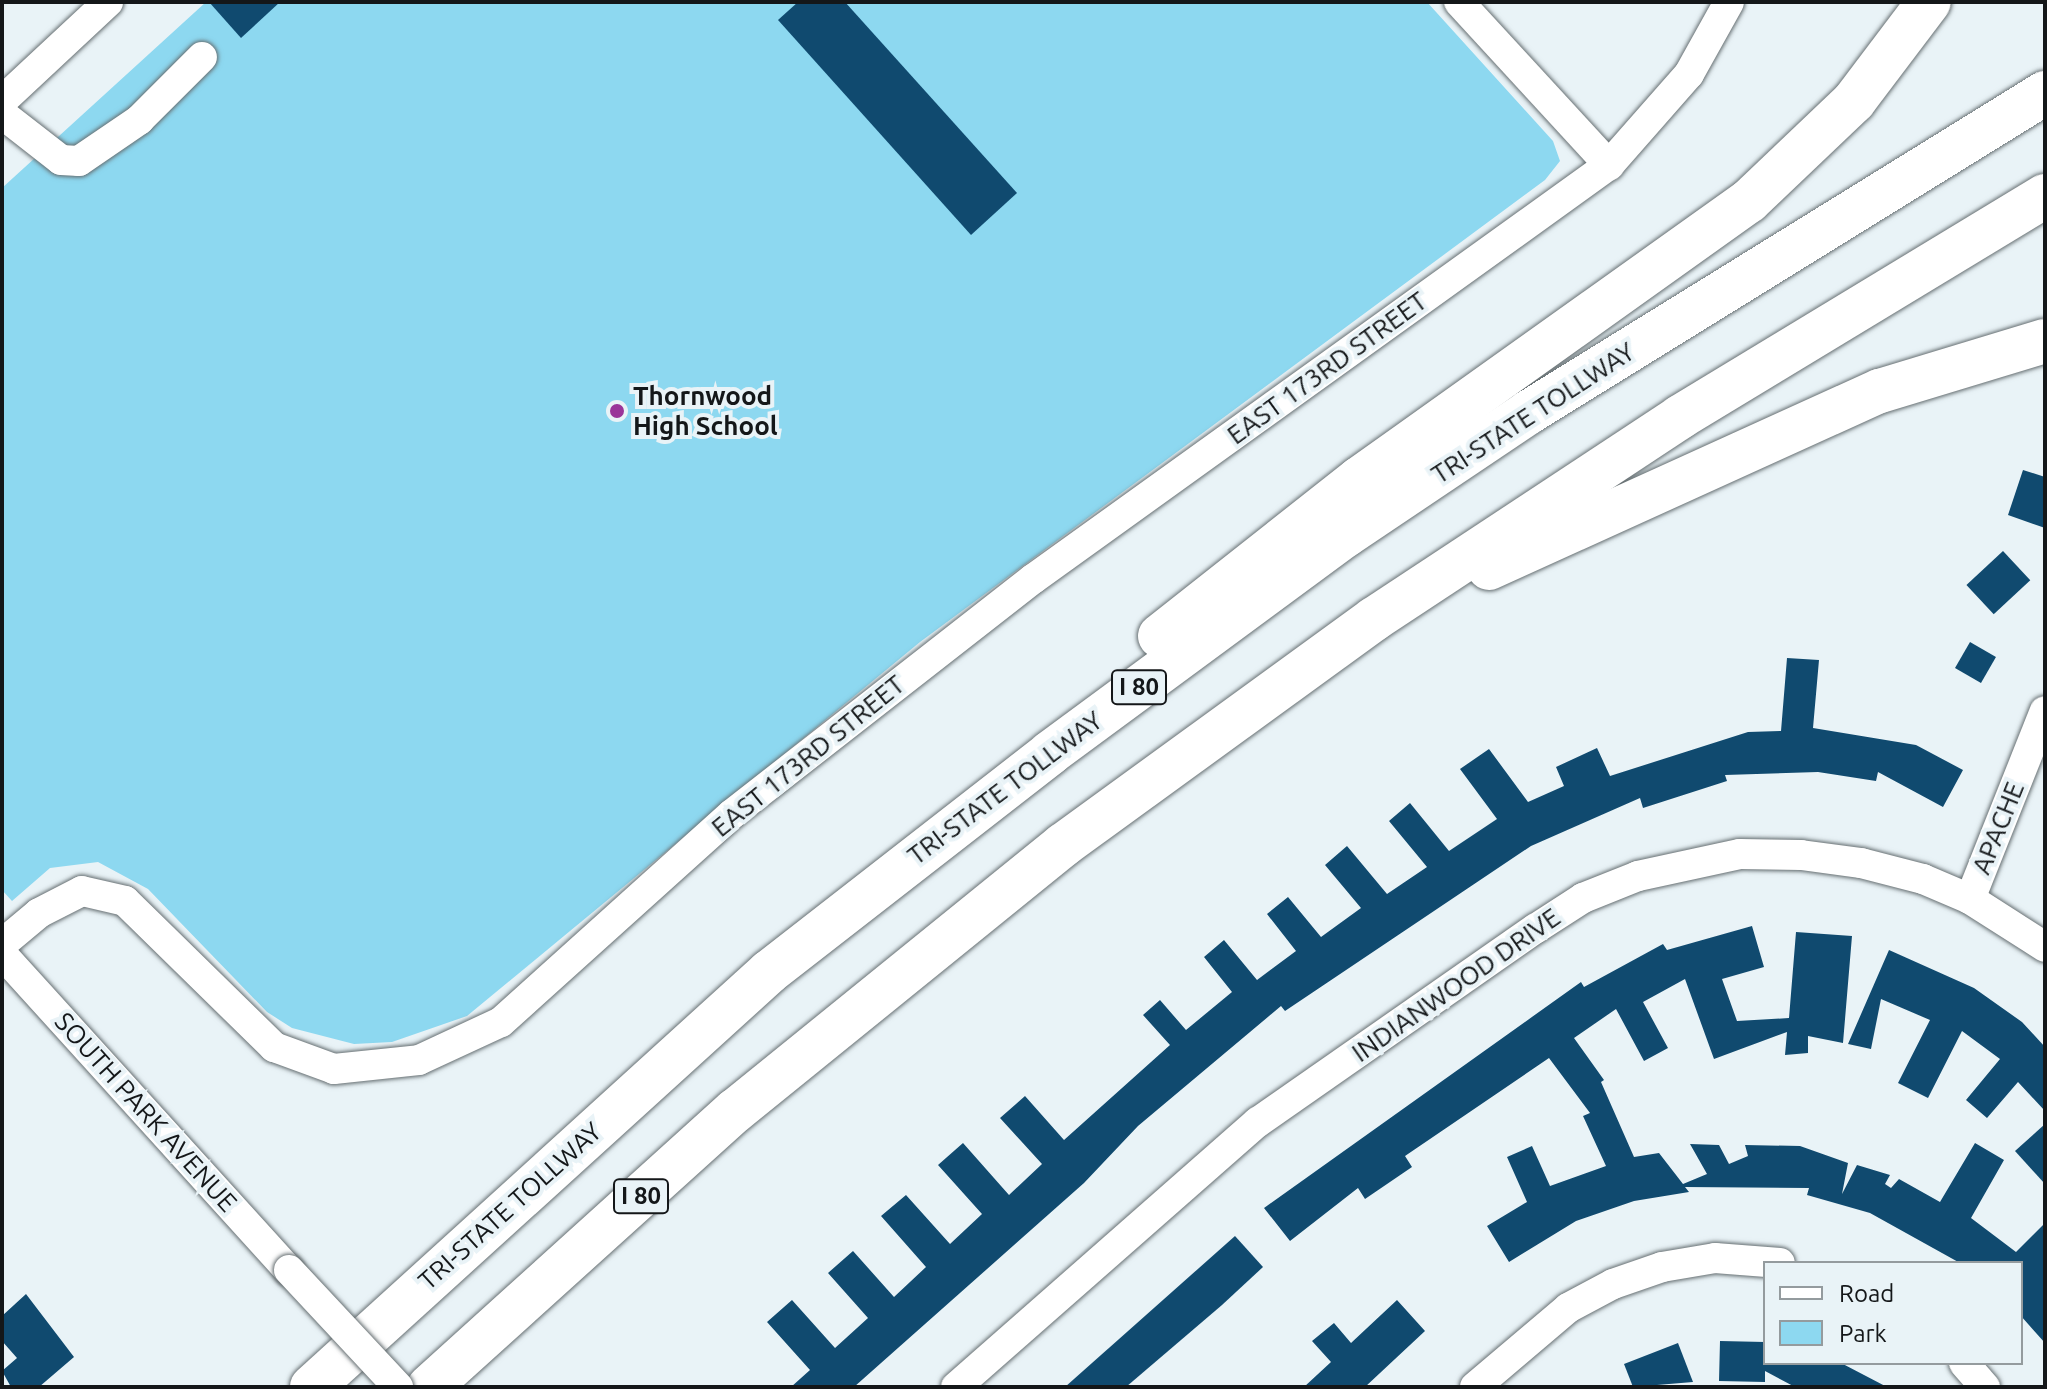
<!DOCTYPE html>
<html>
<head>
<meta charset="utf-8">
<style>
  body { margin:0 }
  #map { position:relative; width:2047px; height:1389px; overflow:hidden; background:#e9f3f7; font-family:Ubuntu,sans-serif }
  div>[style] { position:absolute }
  .green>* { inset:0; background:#8dd8f0 }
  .building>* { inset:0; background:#104a6f; transform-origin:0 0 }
  .roads { filter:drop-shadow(0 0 2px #666f72) drop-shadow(0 0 2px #666f72) }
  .minor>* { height:30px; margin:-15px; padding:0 15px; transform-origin:15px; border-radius:15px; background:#fff }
  .highway>* { height:44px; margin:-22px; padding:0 22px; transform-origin:22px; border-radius:22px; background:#fff }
  .bridges { filter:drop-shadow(0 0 2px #666f72) drop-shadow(0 0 2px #666f72) }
  .minor-bridge>* { height:30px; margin:-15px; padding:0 15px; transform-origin:15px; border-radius:15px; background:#fff }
  .dots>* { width:22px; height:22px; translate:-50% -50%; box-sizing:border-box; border:4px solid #e9f3f7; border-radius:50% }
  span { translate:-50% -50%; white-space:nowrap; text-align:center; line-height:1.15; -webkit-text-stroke:8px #e9f3f7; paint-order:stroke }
  .shield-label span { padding:2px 6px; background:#e9f3f7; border:2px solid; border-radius:6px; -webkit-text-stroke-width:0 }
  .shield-label { font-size:24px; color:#141719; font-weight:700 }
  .street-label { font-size:26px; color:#141719 }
  .poi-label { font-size:26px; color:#141719; font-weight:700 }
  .left { translate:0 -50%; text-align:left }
  .frame { position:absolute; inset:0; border:4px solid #141719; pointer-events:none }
  .legend { position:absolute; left:1763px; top:1261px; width:260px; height:104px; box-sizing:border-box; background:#e9f3f7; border:2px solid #949b9e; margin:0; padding:10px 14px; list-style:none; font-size:24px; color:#141719 }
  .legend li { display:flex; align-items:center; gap:16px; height:40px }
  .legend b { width:40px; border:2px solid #949b9e }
</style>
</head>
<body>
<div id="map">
  <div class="green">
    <i style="clip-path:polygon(206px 2px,1427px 2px,1553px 141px,1560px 161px,1545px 180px,920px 642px,467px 1016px,392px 1042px,354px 1044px,292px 1028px,267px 1012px,148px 889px,98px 862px,50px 868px,12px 901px,2px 890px,2px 188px)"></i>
  </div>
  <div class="building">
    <i style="clip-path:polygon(209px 2px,280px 2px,241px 38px)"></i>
    <i style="clip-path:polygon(798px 2px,845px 2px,1017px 193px,971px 235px,778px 20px)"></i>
    <i style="clip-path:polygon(2023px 470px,2045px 477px,2045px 528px,2008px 515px)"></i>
    <i style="left:2003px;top:551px;width:40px;height:50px;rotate:47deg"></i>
    <i style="left:1970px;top:642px;width:30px;height:30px;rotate:30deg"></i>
    <i style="clip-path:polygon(1787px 658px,1819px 660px,1813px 728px,1916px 745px,1963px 770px,1943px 807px,1878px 772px,1876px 781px,1818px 772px,1725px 775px,1727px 781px,1643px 808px,1640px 798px,1531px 846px,1285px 1011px,1281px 1006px,1138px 1126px,1084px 1183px,854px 1387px,791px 1387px,810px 1370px,767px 1322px,792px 1300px,835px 1348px,868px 1318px,828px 1273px,853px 1251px,894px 1297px,926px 1267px,881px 1216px,906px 1195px,950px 1244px,982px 1214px,938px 1165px,963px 1143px,1009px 1195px,1042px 1164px,1000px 1118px,1025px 1096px,1064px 1140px,1170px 1045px,1143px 1015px,1160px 1000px,1186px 1030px,1232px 992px,1204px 957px,1224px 940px,1257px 980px,1296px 951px,1267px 914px,1288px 897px,1321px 937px,1361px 908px,1325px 865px,1347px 846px,1387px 894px,1427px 867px,1389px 821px,1410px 803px,1449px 851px,1497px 819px,1460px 769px,1489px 749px,1528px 802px,1564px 786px,1556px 767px,1597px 748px,1610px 776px,1748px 732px,1781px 731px)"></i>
    <i style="clip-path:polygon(1752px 926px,1764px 967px,1722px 979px,1737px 1021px,1789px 1018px,1796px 932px,1852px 936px,1843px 1043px,1808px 1036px,1808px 1053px,1785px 1055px,1787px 1032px,1714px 1059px,1685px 979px,1643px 1002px,1668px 1048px,1644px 1061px,1616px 1009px,1574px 1038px,1604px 1080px,1601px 1082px,1634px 1157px,1659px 1153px,1683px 1184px,1707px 1174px,1690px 1144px,1719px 1145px,1729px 1164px,1748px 1156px,1745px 1145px,1800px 1146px,1848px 1163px,1842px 1194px,1857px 1165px,1890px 1175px,1885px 1184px,1891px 1188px,1899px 1179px,1940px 1202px,1975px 1143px,2004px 1160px,1971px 1218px,2016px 1252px,2045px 1223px,2045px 1343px,2021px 1316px,2021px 1263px,1960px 1263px,1870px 1213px,1807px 1195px,1809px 1188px,1685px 1187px,1689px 1192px,1634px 1201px,1576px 1221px,1509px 1262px,1487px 1226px,1527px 1202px,1507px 1157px,1532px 1146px,1550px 1186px,1606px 1166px,1583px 1116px,1590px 1113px,1549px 1058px,1405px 1156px,1412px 1167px,1365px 1199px,1358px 1188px,1290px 1241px,1264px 1208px,1581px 982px,1584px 987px,1663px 944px,1667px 950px)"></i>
    <i style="clip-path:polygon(1889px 950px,1974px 988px,2022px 1022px,2045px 1047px,2045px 1111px,2018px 1082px,1987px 1118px,1966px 1100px,2000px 1059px,1962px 1031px,1928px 1098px,1898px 1083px,1930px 1020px,1881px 999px,1871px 1049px,1848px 1044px)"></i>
    <i style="clip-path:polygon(2045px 1124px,2045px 1184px,2015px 1151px)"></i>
    <i style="clip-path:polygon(1235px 1236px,1263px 1267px,1222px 1305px,1126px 1387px,1065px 1387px)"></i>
    <i style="clip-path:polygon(26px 1294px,74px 1357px,39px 1387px,11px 1387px,2px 1371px,17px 1358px,2px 1341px,2px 1316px)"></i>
    <i style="clip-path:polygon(1397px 1300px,1425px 1331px,1365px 1387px,1304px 1387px,1331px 1362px,1312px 1341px,1334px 1323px,1351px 1343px)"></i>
    <i style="clip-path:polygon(1720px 1341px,1765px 1342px,1765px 1363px,1841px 1363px,1887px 1387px,1795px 1387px,1765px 1371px,1765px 1382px,1719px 1381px)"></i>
    <i style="clip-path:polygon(1678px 1343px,1693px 1382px,1633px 1387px,1624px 1364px)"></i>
  </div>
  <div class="roads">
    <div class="minor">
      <i style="left:1459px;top:2px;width:222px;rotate:47.4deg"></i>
      <i style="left:2px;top:101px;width:145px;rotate:-43deg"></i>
      <i style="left:2px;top:114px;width:75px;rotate:37.9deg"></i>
      <i style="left:61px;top:160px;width:18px;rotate:3deg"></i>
      <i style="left:79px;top:161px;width:73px;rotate:-34.3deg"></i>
      <i style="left:139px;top:120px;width:89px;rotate:-45deg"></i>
      <i style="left:1970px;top:899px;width:202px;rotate:-68.3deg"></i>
      <i style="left:2px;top:944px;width:48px;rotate:-40deg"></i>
      <i style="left:39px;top:913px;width:48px;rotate:-27.1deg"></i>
      <i style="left:82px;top:891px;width:44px;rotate:13.1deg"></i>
      <i style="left:125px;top:901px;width:209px;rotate:44.4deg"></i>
      <i style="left:274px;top:1047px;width:64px;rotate:20.1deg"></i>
      <i style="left:334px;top:1069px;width:85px;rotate:-6deg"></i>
      <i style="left:419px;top:1060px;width:90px;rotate:-24.9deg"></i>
      <i style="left:501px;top:1022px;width:311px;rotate:-42deg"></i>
      <i style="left:732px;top:814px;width:382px;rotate:-38deg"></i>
      <i style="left:1033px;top:579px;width:709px;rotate:-35.71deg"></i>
      <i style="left:1609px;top:165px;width:121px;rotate:-48.7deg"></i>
      <i style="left:1689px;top:74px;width:82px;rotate:-60.9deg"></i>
      <i style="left:2px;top:954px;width:427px;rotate:47.8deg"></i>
      <i style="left:1964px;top:1363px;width:32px;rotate:49deg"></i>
      <i style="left:956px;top:1387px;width:402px;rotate:-41.3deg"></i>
      <i style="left:1258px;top:1122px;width:338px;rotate:-34.9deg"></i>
      <i style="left:1535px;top:929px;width:57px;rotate:-32.9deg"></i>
      <i style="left:1583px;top:898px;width:59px;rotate:-21.8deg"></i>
      <i style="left:1638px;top:876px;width:104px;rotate:-12.2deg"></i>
      <i style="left:1740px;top:854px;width:61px;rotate:0.9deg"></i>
      <i style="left:1801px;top:855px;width:61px;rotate:7.6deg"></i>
      <i style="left:1861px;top:863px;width:64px;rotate:14.5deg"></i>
      <i style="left:1923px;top:879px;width:51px;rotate:23.1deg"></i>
      <i style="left:1970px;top:899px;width:89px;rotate:32.6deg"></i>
      <i style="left:1475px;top:1387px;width:122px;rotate:-40.3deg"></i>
      <i style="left:1568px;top:1308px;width:51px;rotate:-28.1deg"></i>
      <i style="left:1613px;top:1284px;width:52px;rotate:-19.1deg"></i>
      <i style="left:1662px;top:1267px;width:54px;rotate:-9.6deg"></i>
      <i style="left:1715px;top:1258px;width:65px;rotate:4.4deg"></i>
    </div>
    <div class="highway">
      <i style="left:1489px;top:568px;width:429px;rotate:-24.4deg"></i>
      <i style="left:1880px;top:391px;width:172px;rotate:-16.9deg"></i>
      <i style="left:1160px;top:636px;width:253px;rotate:-38.3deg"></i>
      <i style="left:1359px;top:479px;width:479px;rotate:-35.5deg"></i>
      <i style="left:1749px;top:201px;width:145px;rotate:-43.6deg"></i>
      <i style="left:1854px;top:101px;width:124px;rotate:-52.9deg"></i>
      <i style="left:312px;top:1387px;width:617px;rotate:-42.24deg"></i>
      <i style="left:769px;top:972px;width:356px;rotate:-37.9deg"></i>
      <i style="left:1050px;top:753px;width:368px;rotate:-36.4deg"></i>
      <i style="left:1346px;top:535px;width:220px;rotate:-33.9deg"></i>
      <i style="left:1529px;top:412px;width:607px;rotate:-31.73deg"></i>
      <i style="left:429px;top:1387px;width:413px;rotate:-42.1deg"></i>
      <i style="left:736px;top:1110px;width:421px;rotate:-39deg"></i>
      <i style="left:1063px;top:845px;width:384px;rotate:-36deg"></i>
      <i style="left:1374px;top:619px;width:367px;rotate:-33.4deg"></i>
      <i style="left:1680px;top:417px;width:427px;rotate:-31.2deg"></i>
    </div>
  </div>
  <div class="bridges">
    <div class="minor-bridge">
      <i style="left:289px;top:1270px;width:160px;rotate:47deg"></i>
    </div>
  </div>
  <div class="dots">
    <i style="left:617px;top:411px;background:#9a3599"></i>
  </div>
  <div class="shield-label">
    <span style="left:1139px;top:687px">I 80</span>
    <span style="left:641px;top:1196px">I 80</span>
  </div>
  <div class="street-label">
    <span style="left:1327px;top:368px;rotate:-36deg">EAST 173RD STREET</span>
    <span style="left:1533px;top:413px;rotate:-33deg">TRI-STATE TOLLWAY</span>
    <span style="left:808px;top:756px;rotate:-39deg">EAST 173RD STREET</span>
    <span style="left:1005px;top:788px;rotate:-37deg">TRI-STATE TOLLWAY</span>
    <span style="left:1998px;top:828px;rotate:-68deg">APACHE</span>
    <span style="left:1456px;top:985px;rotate:-35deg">INDIANWOOD DRIVE</span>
    <span style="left:146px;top:1112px;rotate:48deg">SOUTH PARK AVENUE</span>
    <span style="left:510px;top:1206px;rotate:-42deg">TRI-STATE TOLLWAY</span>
  </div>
  <div class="poi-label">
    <span class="left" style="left:633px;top:411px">Thornwood<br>High School</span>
  </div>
  <div class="frame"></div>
  <ul class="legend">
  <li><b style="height:10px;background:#fff"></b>Road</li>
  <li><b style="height:22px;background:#8dd8f0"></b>Park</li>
  </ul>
</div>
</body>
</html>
